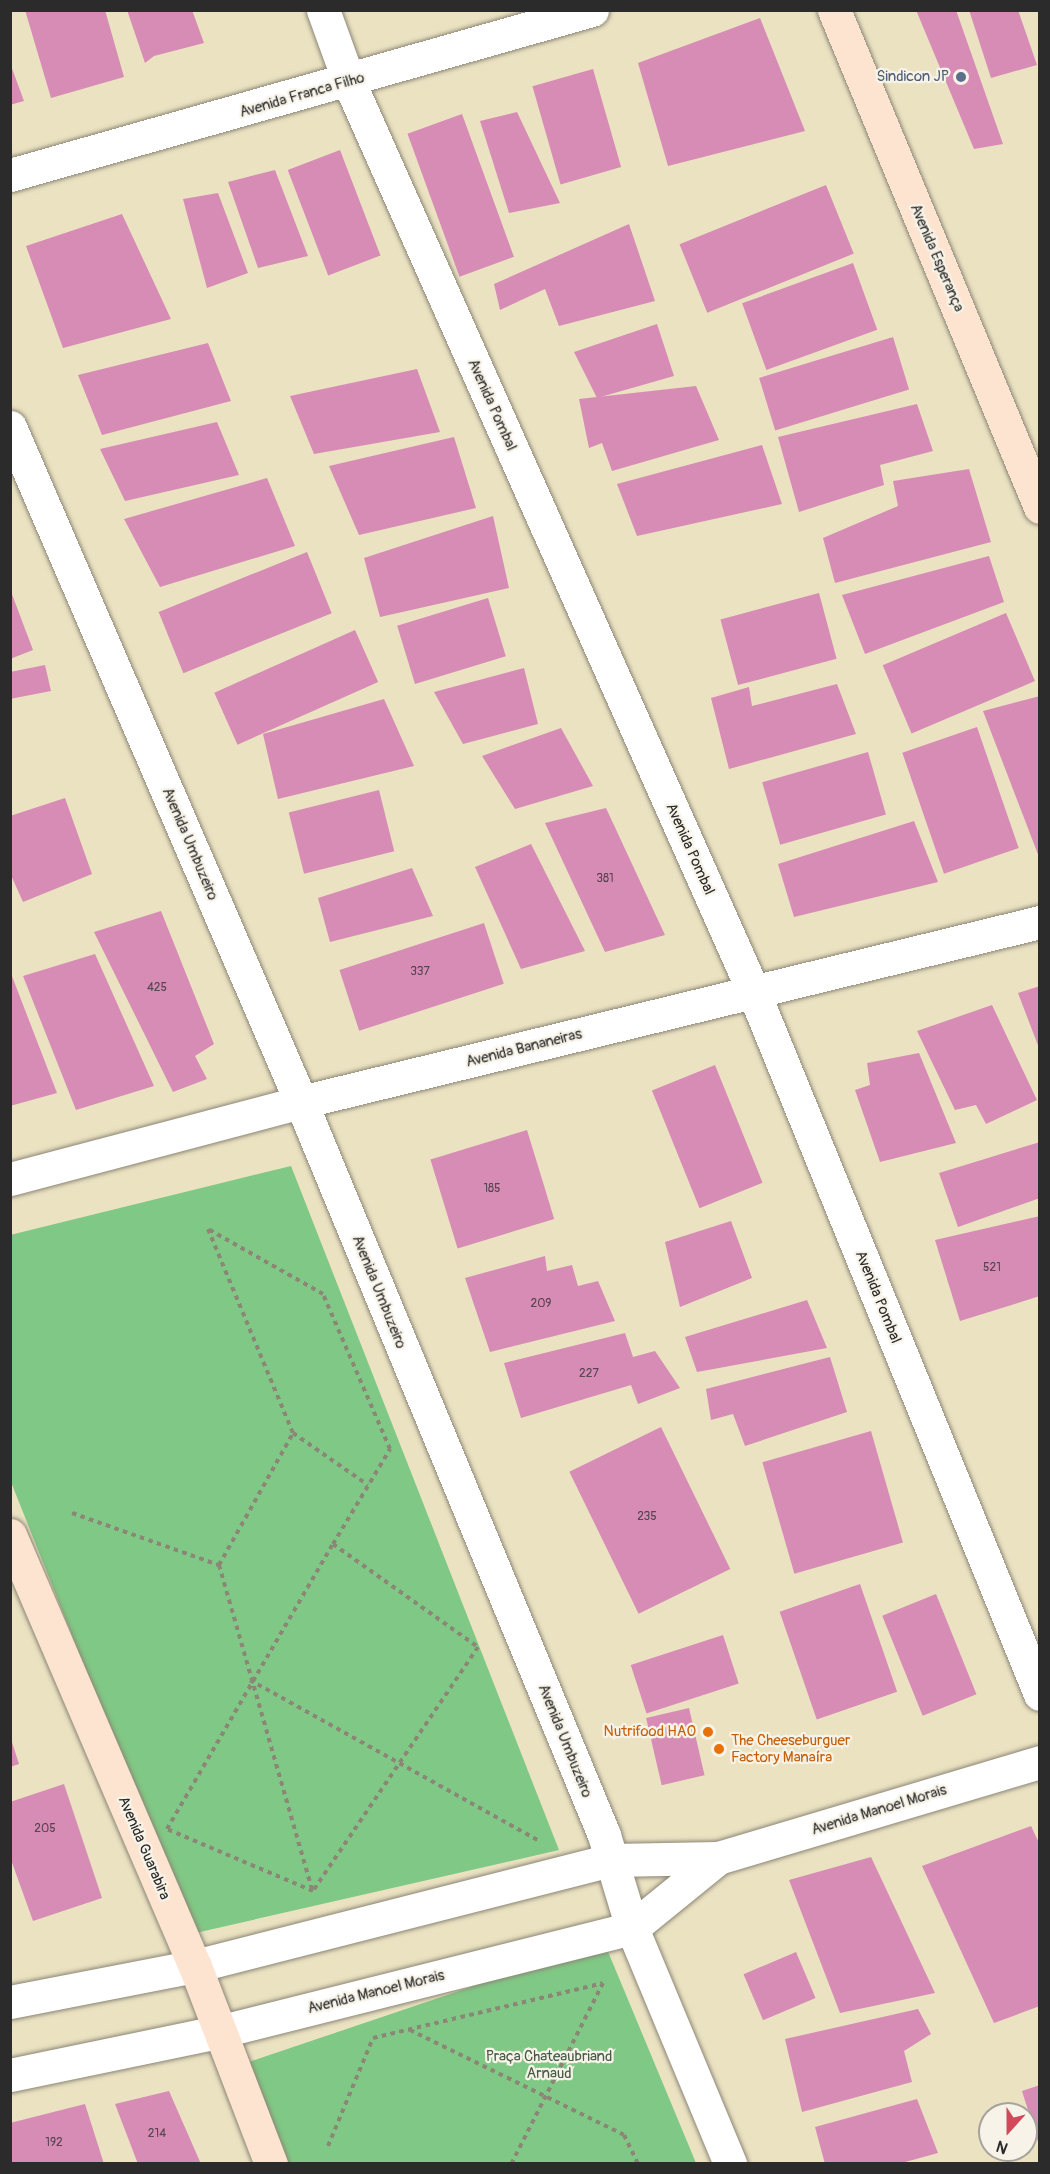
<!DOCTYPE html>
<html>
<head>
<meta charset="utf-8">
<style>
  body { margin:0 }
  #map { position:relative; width:1050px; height:2174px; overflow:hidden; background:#ebe2c2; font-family:Pangolin,sans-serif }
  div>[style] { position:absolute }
  .green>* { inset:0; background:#80c885 }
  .building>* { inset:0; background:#d78cb6; transform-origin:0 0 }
  .path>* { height:4px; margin-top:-2px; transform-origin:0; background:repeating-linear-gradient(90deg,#8b8676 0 4.5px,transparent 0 9px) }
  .roads { filter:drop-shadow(0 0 2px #8b8676) drop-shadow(0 0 2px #8b8676) }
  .minor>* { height:33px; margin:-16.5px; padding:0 16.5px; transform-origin:16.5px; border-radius:16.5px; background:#fff }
  .secondary>* { height:33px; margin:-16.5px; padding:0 16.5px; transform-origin:16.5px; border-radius:16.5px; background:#fde4d1 }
  .dots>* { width:16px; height:16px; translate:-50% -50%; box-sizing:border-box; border:3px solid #f7f3e8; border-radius:50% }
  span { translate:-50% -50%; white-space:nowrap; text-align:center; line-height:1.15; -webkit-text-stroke:4.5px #f7f3e8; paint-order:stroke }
  .number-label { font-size:12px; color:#56434e }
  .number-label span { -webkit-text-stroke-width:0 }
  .service-label { font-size:15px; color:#4e5e75 }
  .right { translate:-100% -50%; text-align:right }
  .street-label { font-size:15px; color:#2b2b2b }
  .food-label { font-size:15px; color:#c56008 }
  .left { translate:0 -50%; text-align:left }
  .park-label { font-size:15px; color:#445a46 }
  .frame { position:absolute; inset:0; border:12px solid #2b2b2b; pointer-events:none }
  .north { position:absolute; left:978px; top:2102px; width:60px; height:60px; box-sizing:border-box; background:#f7f3e8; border:2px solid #a5a39c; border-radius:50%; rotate:201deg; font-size:16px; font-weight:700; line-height:24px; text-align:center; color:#2b2b2b }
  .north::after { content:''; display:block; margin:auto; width:21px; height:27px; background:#d1495b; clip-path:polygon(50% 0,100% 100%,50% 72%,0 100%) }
</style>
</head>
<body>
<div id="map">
  <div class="green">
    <i style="clip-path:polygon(291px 1166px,559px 1850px,191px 1934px,11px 1482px,10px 1235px)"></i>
    <i style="clip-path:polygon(604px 1942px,696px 2163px,285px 2163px,243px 2064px)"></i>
  </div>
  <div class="building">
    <i style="clip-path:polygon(25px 10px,105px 10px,124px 77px,51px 98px)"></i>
    <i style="clip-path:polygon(127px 10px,192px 10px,204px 43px,154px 56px,145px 63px)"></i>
    <i style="clip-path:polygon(916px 10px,956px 10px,1003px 144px,974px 149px)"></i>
    <i style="clip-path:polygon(969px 10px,1018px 10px,1037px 65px,991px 78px)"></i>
    <i style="clip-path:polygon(760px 18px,805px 131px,668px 166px,638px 63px)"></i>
    <i style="clip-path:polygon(10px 63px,24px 101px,10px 105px)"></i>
    <i style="left:593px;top:69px;width:102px;height:63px;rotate:74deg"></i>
    <i style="clip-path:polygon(517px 112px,560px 203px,509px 213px,480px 121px)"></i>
    <i style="left:462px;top:114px;width:152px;height:58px;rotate:70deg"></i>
    <i style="left:340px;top:150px;width:113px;height:56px;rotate:69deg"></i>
    <i style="clip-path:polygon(275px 170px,308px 256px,258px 268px,228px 182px)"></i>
    <i style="left:826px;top:185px;width:74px;height:158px;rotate:68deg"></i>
    <i style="clip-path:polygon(218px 193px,248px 273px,207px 288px,183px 199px)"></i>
    <i style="clip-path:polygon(122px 214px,171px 319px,63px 348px,26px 246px)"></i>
    <i style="clip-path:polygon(629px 224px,655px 301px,559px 326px,545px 289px,500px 310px,494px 284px)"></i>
    <i style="left:853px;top:263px;width:71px;height:118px;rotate:70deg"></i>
    <i style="clip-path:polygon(657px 324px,674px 376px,597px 398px,574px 352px)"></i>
    <i style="left:893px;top:337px;width:55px;height:140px;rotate:73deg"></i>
    <i style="clip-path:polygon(208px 343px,231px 401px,102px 435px,78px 375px)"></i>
    <i style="clip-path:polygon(417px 369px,440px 432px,314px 454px,290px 396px)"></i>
    <i style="clip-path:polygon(696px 386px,719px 440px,612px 471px,602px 443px,589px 448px,579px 399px)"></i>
    <i style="clip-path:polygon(917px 404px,933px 451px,880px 465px,884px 485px,799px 512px,778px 437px)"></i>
    <i style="clip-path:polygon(217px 422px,239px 475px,125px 501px,100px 449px)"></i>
    <i style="clip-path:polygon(454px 437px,476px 508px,359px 535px,329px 466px)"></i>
    <i style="clip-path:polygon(762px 445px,782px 504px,637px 536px,617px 484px)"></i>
    <i style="clip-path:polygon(969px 469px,991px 542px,835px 583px,823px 538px,898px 506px,893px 481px)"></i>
    <i style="clip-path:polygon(267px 478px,295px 546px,160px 587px,124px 519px)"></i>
    <i style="clip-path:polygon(493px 516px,509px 588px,380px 617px,364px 558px)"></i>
    <i style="left:307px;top:552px;width:66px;height:160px;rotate:68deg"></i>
    <i style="clip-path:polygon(989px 556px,1004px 602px,865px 654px,842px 595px)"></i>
    <i style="clip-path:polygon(10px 589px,33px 650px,10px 659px)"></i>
    <i style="left:819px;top:593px;width:68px;height:102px;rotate:75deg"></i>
    <i style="left:488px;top:598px;width:61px;height:95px;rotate:73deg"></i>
    <i style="left:1006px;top:613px;width:74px;height:134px;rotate:67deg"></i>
    <i style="left:355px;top:630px;width:57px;height:154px;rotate:66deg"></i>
    <i style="clip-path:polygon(45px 665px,51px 691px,10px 699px,10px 672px)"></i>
    <i style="clip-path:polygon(524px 668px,538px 724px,463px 744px,434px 692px)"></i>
    <i style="clip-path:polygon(837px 684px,856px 734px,729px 769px,711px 698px,749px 687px,752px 706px)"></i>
    <i style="clip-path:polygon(1040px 696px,1040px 857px,1039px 857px,983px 711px)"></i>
    <i style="clip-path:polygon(384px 699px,414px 766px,278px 799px,263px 734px)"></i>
    <i style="left:977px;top:727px;width:128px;height:79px;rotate:71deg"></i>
    <i style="clip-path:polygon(561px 728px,593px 786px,515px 809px,482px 756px)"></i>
    <i style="left:868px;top:752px;width:65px;height:110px;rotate:74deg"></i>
    <i style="left:379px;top:790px;width:63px;height:93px;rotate:76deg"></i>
    <i style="clip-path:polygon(65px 798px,92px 874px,23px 902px,10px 873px,10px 816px)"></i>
    <i style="clip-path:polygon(606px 808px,665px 935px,605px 952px,545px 823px)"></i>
    <i style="clip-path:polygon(914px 821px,938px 882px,794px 917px,778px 864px)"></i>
    <i style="clip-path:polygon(531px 844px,585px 951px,521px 969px,475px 867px)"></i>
    <i style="clip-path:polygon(412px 868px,433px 916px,330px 942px,318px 898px)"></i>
    <i style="clip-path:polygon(161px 911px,214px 1044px,195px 1056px,207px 1079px,173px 1092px,94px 932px)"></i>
    <i style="left:484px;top:923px;width:64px;height:152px;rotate:72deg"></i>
    <i style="clip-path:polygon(95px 954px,154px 1086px,76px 1110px,23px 976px)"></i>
    <i style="clip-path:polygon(10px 971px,57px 1093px,10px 1106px)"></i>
    <i style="clip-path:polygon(1040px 986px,1040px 1048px,1039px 1048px,1018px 993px)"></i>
    <i style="clip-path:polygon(992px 1005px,1037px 1100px,986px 1124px,976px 1105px,955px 1110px,917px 1031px)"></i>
    <i style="clip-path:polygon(919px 1053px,956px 1143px,880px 1162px,855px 1090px,870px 1085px,867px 1063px)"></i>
    <i style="left:715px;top:1065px;width:127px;height:68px;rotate:68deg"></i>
    <i style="left:527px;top:1130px;width:93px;height:101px;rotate:73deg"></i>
    <i style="clip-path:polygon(1040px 1142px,1040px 1198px,958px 1227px,939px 1173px)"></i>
    <i style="clip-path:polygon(1040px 1216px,1040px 1296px,960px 1321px,935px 1240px)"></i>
    <i style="clip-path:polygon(731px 1221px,752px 1278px,680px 1307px,665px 1242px)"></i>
    <i style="clip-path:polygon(545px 1256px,547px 1271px,572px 1265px,578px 1286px,598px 1281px,615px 1321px,490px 1352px,465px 1278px)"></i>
    <i style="clip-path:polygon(807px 1300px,827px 1348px,697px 1372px,685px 1337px)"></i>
    <i style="clip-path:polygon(625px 1333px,633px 1357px,655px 1351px,680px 1388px,638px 1404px,631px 1385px,521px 1418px,504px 1363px)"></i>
    <i style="clip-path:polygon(830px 1357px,847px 1412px,745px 1446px,733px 1414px,711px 1420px,706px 1389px)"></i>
    <i style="left:661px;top:1427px;width:158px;height:102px;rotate:64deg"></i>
    <i style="left:871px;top:1431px;width:116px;height:113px;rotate:74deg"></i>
    <i style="left:860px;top:1584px;width:114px;height:85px;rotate:71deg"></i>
    <i style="left:936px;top:1594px;width:108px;height:58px;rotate:68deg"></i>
    <i style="left:723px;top:1635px;width:51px;height:97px;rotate:72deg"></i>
    <i style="left:689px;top:1708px;width:69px;height:44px;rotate:77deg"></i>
    <i style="clip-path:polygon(10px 1736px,19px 1764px,10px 1767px)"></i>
    <i style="clip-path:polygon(64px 1784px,102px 1898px,33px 1921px,10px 1857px,10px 1802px)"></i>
    <i style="clip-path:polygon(1031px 1826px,1040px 1845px,1040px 2006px,994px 2023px,922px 1866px)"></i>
    <i style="clip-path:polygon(871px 1857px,935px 1993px,840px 2013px,789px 1880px)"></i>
    <i style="left:796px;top:1952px;width:50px;height:57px;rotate:67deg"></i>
    <i style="clip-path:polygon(918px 2009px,931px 2034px,904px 2051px,912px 2082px,802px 2112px,785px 2039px)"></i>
    <i style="clip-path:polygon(1040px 2085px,1040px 2145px,1039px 2145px,1022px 2091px)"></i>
    <i style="clip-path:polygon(169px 2091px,201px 2164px,138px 2164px,115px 2104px)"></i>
    <i style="clip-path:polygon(917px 2099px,938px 2153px,898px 2164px,825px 2164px,815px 2127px)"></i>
    <i style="clip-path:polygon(85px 2104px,104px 2164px,10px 2164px,10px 2123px)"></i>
  </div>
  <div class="path">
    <i style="left:72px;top:1513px;width:156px;rotate:19.5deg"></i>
    <i style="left:219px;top:1565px;width:151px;rotate:-60.7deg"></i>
    <i style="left:333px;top:1544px;width:178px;rotate:35.4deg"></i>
    <i style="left:478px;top:1647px;width:295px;rotate:124.1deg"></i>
    <i style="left:313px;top:1891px;width:159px;rotate:-157deg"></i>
    <i style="left:167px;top:1829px;width:330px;rotate:-59.8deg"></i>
    <i style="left:333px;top:1544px;width:111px;rotate:-59deg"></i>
    <i style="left:390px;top:1449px;width:169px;rotate:-113.4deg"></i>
    <i style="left:323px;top:1294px;width:132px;rotate:-150.5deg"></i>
    <i style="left:208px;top:1229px;width:221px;rotate:67.4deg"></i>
    <i style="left:293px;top:1433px;width:91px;rotate:34.7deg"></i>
    <i style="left:219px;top:1565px;width:338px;rotate:74deg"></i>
    <i style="left:250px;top:1680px;width:329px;rotate:29.1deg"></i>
    <i style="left:410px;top:2030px;width:238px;rotate:26.1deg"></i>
    <i style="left:624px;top:2135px;width:32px;rotate:64deg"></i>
    <i style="left:328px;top:2146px;width:117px;rotate:-67.4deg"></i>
    <i style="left:373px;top:2038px;width:236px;rotate:-13.4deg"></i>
    <i style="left:603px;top:1983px;width:203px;rotate:116.9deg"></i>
  </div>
  <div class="roads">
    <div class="minor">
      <i style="left:323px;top:10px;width:77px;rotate:70.1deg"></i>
      <i style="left:349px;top:82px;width:997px;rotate:66.03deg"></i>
      <i style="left:754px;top:993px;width:757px;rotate:67.81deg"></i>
      <i style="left:10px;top:175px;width:605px;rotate:-15.83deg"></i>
      <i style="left:10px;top:427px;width:735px;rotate:66.68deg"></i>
      <i style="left:301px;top:1102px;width:793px;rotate:67.54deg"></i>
      <i style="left:604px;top:1835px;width:97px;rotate:73.2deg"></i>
      <i style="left:632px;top:1928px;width:256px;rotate:67.4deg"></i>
      <i style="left:10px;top:1179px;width:301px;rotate:-14.8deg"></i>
      <i style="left:301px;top:1102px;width:761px;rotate:-13.69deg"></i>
      <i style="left:10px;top:2002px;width:188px;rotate:-11deg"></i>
      <i style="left:195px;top:1966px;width:429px;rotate:-14.3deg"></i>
      <i style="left:611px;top:1860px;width:107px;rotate:-1.1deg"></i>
      <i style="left:718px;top:1858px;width:336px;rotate:-16.6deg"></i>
      <i style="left:10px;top:2075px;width:212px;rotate:-11.7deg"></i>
      <i style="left:218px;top:2032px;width:427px;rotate:-14.1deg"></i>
      <i style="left:632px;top:1928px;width:111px;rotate:-39.1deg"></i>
    </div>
    <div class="secondary">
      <i style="left:834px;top:10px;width:538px;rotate:67.49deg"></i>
      <i style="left:10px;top:1535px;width:469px;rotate:66.8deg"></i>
      <i style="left:195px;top:1966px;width:212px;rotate:69deg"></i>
    </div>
  </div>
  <div class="dots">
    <i style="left:961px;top:77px;background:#5c6f8a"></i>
    <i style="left:708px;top:1732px;background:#e8710a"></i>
    <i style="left:719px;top:1749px;background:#e8710a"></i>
  </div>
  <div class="number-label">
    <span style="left:605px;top:879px">381</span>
    <span style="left:420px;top:972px">337</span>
    <span style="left:157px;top:988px">425</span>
    <span style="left:492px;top:1189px">185</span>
    <span style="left:992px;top:1268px">521</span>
    <span style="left:541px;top:1304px">209</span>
    <span style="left:589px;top:1374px">227</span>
    <span style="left:647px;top:1517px">235</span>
    <span style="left:45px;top:1829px">205</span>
    <span style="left:157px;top:2134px">214</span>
    <span style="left:54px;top:2143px">192</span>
  </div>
  <div class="service-label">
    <span class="right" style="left:949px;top:77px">Sindicon JP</span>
  </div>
  <div class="street-label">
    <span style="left:302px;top:95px;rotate:-16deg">Avenida Franca Filho</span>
    <span style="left:937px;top:258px;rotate:67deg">Avenida Esperança</span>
    <span style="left:492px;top:405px;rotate:66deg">Avenida Pombal</span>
    <span style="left:190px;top:844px;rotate:67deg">Avenida Umbuzeiro</span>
    <span style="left:690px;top:849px;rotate:66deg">Avenida Pombal</span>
    <span style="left:524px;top:1048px;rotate:-14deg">Avenida Bananeiras</span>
    <span style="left:379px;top:1292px;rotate:68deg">Avenida Umbuzeiro</span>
    <span style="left:878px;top:1297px;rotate:68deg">Avenida Pombal</span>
    <span style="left:565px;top:1741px;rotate:68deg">Avenida Umbuzeiro</span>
    <span style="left:879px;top:1810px;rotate:-17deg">Avenida Manoel Morais</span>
    <span style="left:144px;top:1848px;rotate:67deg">Avenida Guarabira</span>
    <span style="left:376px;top:1992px;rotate:-14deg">Avenida Manoel Morais</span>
  </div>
  <div class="food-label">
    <span class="right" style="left:696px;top:1732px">Nutrifood HAO</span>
    <span class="left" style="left:731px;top:1749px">The Cheeseburguer<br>Factory Manaíra</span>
  </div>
  <div class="park-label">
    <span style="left:549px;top:2065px">Praça Chateaubriand<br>Arnaud</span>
  </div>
  <div class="frame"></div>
  <div class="north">N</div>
</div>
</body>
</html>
